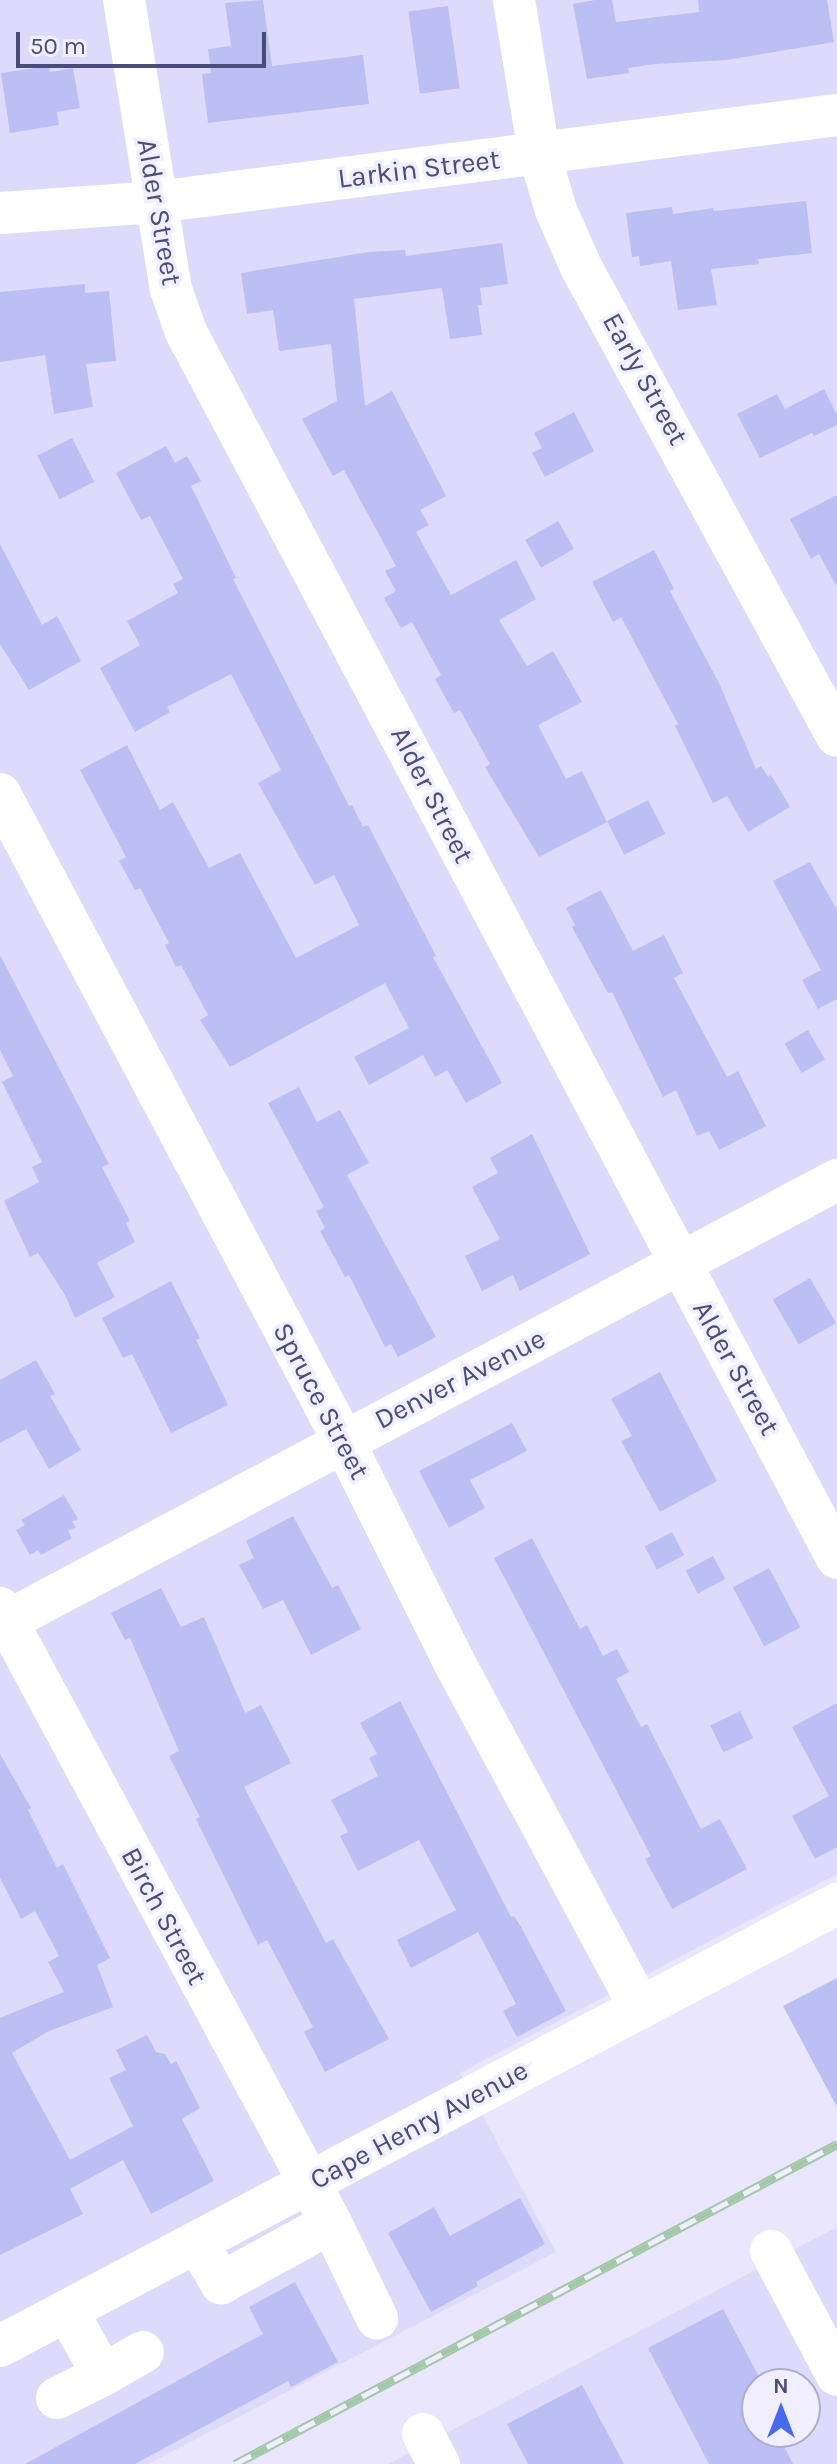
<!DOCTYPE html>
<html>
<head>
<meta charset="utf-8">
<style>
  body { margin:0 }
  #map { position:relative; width:837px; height:2464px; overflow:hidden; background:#eae6fd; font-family:Karla,sans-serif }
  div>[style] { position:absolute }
  .residential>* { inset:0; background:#dedafb }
  .building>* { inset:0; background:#bcbff4; transform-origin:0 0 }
  .minor>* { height:42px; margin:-21px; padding:0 21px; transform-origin:21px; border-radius:21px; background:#fff }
  .rail>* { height:9px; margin-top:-4.5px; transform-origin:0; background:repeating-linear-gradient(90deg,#f0eeff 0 18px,#a3c8a7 0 36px); box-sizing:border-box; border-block:2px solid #a3c8a7 }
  span { translate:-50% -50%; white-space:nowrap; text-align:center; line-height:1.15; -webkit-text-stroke:7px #f0eeff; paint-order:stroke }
  .street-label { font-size:28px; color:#494d79 }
  .north { position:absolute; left:741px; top:2368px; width:80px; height:80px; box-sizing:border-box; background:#f0eeff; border:2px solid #adaec9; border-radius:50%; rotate:0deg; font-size:22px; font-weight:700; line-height:32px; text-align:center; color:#494d79 }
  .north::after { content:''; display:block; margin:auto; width:28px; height:36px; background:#456aed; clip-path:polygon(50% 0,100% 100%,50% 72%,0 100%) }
  .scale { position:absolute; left:16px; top:32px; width:250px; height:36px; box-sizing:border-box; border:4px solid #494d79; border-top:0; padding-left:10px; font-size:24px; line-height:28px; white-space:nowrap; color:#494d79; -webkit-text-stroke:6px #f0eeff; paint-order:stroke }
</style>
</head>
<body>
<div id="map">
  <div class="residential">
    <i style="clip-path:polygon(0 0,837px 0,837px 1874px,460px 2073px,556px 2252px,148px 2464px,0 2464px)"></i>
    <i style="clip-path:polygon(evenodd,837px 2227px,837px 2464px,388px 2464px,837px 2227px,757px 2384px,805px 2384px,805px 2432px,757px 2432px,757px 2384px)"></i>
  </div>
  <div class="building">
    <i style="clip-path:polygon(263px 0,272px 66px,363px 55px,369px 104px,208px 123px,202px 74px,211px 73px,208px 49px,231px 46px,225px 3px)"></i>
    <i style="clip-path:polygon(595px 0,612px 0,616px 22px,699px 12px,698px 0,827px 0,834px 42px,727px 60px,655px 64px,628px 68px,629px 73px,587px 79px,573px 4px)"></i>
    <i style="left:448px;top:6px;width:83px;height:40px;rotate:82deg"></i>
    <i style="clip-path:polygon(49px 66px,50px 72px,73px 68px,80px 108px,57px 112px,59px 125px,10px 133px,1px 73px)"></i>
    <i style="clip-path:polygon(806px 201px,812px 253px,758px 259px,759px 264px,711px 269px,717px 305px,678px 310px,671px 261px,640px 266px,639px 256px,632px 257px,626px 213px,672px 207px,673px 214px,713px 208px,714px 211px)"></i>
    <i style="clip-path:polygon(502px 243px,508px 284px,480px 288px,482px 305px,478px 305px,482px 335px,450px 339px,442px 288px,354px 299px,365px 406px,392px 391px,446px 496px,420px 510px,429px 525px,416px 532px,451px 595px,516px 560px,536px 599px,499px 620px,527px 666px,553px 651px,582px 702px,538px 725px,566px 779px,582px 771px,607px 822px,539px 857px,485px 767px,490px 764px,460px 710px,454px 713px,435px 679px,441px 675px,412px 622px,401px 628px,384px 598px,396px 591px,385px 571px,396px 566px,344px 470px,333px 476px,302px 419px,337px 401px,331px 344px,279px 351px,273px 310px,247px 314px,241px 273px,369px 252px,405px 250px,406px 256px)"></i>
    <i style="clip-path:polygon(85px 284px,85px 293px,109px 291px,116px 361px,86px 364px,93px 407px,54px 414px,45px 355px,0 362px,0 292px)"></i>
    <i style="clip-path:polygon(824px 389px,837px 415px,837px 425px,814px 436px,812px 433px,760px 458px,737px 414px,777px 394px,785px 409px)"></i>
    <i style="clip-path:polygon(574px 412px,594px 451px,545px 477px,532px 453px,542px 448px,534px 433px)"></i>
    <i style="left:72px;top:438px;width:49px;height:39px;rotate:63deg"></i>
    <i style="clip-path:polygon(166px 446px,175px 463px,187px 456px,201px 481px,191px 486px,236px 578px,233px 579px,349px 806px,352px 805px,363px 827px,368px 825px,436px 956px,433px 957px,502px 1083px,466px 1103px,447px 1070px,435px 1077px,423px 1055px,369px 1085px,354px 1057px,409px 1028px,385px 983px,230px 1067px,200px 1020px,208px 1015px,181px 965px,176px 967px,165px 945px,169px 943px,140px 888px,135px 890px,119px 861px,126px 857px,80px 770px,127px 745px,160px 810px,173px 802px,209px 868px,240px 853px,296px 958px,359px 925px,334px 875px,315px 885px,258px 783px,281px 770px,231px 674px,167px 707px,170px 712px,135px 732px,100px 668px,140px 645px,127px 621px,178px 593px,173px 584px,183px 579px,150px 516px,141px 520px,116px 473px)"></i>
    <i style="clip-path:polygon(837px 495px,837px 587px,819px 554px,811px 559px,790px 519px)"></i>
    <i style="left:558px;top:521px;width:32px;height:38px;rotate:60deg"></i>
    <i style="clip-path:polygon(0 544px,42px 625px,57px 616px,81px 661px,29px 690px,0 644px)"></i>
    <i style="clip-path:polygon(654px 550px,674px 589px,670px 591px,719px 683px,756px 769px,761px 766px,768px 777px,771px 775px,790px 807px,748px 832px,727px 796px,713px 803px,675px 726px,678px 724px,621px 617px,613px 622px,592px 582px)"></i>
    <i style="left:648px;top:800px;width:38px;height:46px;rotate:63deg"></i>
    <i style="clip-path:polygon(810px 862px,837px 910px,837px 999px,818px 1009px,802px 980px,821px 970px,773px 881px)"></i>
    <i style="clip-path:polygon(601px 890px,633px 951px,664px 935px,683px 973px,674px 978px,727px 1077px,738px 1071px,766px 1126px,719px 1150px,709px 1131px,697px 1136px,676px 1090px,663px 1097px,612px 992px,608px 993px,572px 927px,575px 925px,566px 908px)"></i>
    <i style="clip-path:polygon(0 955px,109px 1164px,102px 1167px,130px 1221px,126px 1223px,135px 1242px,97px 1263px,115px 1297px,75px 1318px,65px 1295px,38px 1253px,30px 1257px,4px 1201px,39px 1182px,32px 1167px,42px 1162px,2px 1082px,13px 1076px,0 1050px)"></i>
    <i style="left:808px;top:1030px;width:34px;height:27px;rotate:60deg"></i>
    <i style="clip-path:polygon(299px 1087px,317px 1122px,340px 1110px,369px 1163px,347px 1175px,436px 1337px,398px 1357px,391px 1344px,385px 1347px,349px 1275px,345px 1277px,320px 1231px,325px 1228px,316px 1211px,324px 1207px,268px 1103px)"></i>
    <i style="clip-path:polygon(532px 1134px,590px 1254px,520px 1291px,513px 1275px,482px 1291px,465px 1256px,500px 1239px,472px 1187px,498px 1173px,490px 1158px)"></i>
    <i style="left:810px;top:1278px;width:52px;height:43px;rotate:60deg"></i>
    <i style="clip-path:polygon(171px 1281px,200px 1338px,196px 1340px,228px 1405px,171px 1433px,132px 1354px,123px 1358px,102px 1318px)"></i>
    <i style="clip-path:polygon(36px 1360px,55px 1394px,50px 1396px,81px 1450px,49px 1469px,26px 1429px,0 1443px,0 1380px)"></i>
    <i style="clip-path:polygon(660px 1372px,717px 1481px,660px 1512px,621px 1441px,632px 1436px,611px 1399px)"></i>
    <i style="clip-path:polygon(512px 1423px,527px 1451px,470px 1480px,485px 1508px,449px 1528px,419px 1471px)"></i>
    <i style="clip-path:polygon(64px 1495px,78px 1519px,72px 1522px,76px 1527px,68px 1531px,72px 1538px,41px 1555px,38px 1550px,30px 1555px,16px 1530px,25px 1525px,21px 1520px)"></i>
    <i style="clip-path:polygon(293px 1516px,332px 1588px,338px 1585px,361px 1629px,311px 1655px,283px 1600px,263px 1609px,239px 1565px,254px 1558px,246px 1541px)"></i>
    <i style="left:672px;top:1532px;width:26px;height:31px;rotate:62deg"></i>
    <i style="clip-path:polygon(532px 1538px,580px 1629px,587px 1625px,603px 1656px,617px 1649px,629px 1672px,616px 1679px,641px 1727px,647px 1724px,701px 1829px,720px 1819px,747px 1869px,672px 1909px,645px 1859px,651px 1856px,494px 1558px)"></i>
    <i style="left:713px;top:1556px;width:26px;height:31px;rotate:62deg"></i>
    <i style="left:769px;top:1568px;width:67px;height:41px;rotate:62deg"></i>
    <i style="clip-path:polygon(161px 1588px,181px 1627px,204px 1617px,245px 1713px,261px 1705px,291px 1763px,244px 1787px,326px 1943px,333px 1939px,389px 2039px,325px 2072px,304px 2032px,313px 2027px,267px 1940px,258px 1945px,196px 1819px,200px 1817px,169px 1756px,179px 1751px,130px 1638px,125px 1640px,111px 1613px)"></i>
    <i style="clip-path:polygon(400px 1701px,511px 1917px,514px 1916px,521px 1927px,566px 2011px,517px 2037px,503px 2011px,516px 2004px,478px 1932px,411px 1968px,397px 1940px,456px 1910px,419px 1840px,358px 1871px,340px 1836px,348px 1832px,331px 1800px,378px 1776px,369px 1758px,377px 1754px,360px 1723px)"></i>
    <i style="clip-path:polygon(837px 1703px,837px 1847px,815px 1859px,792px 1816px,829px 1796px,792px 1727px)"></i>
    <i style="left:740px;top:1711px;width:30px;height:33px;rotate:64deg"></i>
    <i style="clip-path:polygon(0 1754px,31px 1808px,28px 1810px,57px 1868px,63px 1864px,110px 1958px,97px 1965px,113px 2007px,49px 2031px,12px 2053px,70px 2160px,133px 2126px,109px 2078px,126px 2070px,116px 2050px,147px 2035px,156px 2052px,165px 2054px,171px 2064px,176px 2061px,200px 2108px,182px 2119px,214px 2181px,151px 2214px,123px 2160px,70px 2189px,83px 2214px,0 2255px,0 2018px,64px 1992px,48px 1962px,59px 1956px,35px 1911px,21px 1919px,0 1878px)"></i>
    <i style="clip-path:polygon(837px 1978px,837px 2107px,783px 2006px)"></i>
    <i style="clip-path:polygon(520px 2198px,545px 2244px,476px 2282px,478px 2286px,431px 2312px,388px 2233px,434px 2207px,450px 2236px)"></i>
    <i style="clip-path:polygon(295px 2282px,338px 2362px,291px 2387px,288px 2381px,135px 2464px,25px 2464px,263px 2334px,249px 2307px)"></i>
    <i style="clip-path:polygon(723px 2309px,763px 2384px,757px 2384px,757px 2432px,777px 2432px,793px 2464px,709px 2464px,648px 2348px)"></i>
    <i style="clip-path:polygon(582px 2385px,624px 2464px,528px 2464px,507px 2424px)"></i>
  </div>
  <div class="minor">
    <i style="left:124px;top:0;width:293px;rotate:80.8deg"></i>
    <i style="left:171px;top:289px;width:46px;rotate:70.8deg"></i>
    <i style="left:186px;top:332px;width:1388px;rotate:62.03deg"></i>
    <i style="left:514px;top:0;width:155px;rotate:80.7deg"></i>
    <i style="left:539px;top:153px;width:59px;rotate:73.4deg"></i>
    <i style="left:556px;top:210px;width:62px;rotate:66.3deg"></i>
    <i style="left:581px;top:267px;width:534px;rotate:61.37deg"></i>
    <i style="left:0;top:213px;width:156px;rotate:-4deg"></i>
    <i style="left:156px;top:202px;width:687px;rotate:-7.28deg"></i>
    <i style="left:0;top:794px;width:731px;rotate:62.03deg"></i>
    <i style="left:343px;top:1440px;width:248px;rotate:63.4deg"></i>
    <i style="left:454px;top:1662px;width:393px;rotate:61.7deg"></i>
    <i style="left:0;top:1608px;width:698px;rotate:61.71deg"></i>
    <i style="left:331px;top:2223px;width:106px;rotate:64.2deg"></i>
    <i style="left:0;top:1625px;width:948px;rotate:-28deg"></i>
    <i style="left:197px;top:2242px;width:48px;rotate:59.7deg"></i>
    <i style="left:221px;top:2283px;width:125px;rotate:-28.6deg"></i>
    <i style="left:771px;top:2251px;width:140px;rotate:62deg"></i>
    <i style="left:67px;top:2311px;width:73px;rotate:60.6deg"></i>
    <i style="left:103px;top:2375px;width:46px;rotate:-29.9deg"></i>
    <i style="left:0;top:2346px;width:947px;rotate:-27.84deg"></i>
    <i style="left:57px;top:2398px;width:51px;rotate:-26.6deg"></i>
    <i style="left:423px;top:2434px;width:34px;rotate:62deg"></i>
  </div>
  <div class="rail">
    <i style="left:235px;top:2464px;width:682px;rotate:-27.99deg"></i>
  </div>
  <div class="street-label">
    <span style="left:419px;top:169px;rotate:-7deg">Larkin Street</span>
    <span style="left:159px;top:212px;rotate:80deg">Alder Street</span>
    <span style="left:645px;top:379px;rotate:61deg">Early Street</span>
    <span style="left:432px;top:795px;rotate:63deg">Alder Street</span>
    <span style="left:736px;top:1368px;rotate:61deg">Alder Street</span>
    <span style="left:460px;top:1379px;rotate:-27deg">Denver Avenue</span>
    <span style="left:321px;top:1401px;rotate:62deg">Spruce Street</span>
    <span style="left:164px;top:1916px;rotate:62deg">Birch Street</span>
    <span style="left:419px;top:2125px;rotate:-28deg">Cape Henry Avenue</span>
  </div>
  <div class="north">N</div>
  <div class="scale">50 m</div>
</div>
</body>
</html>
